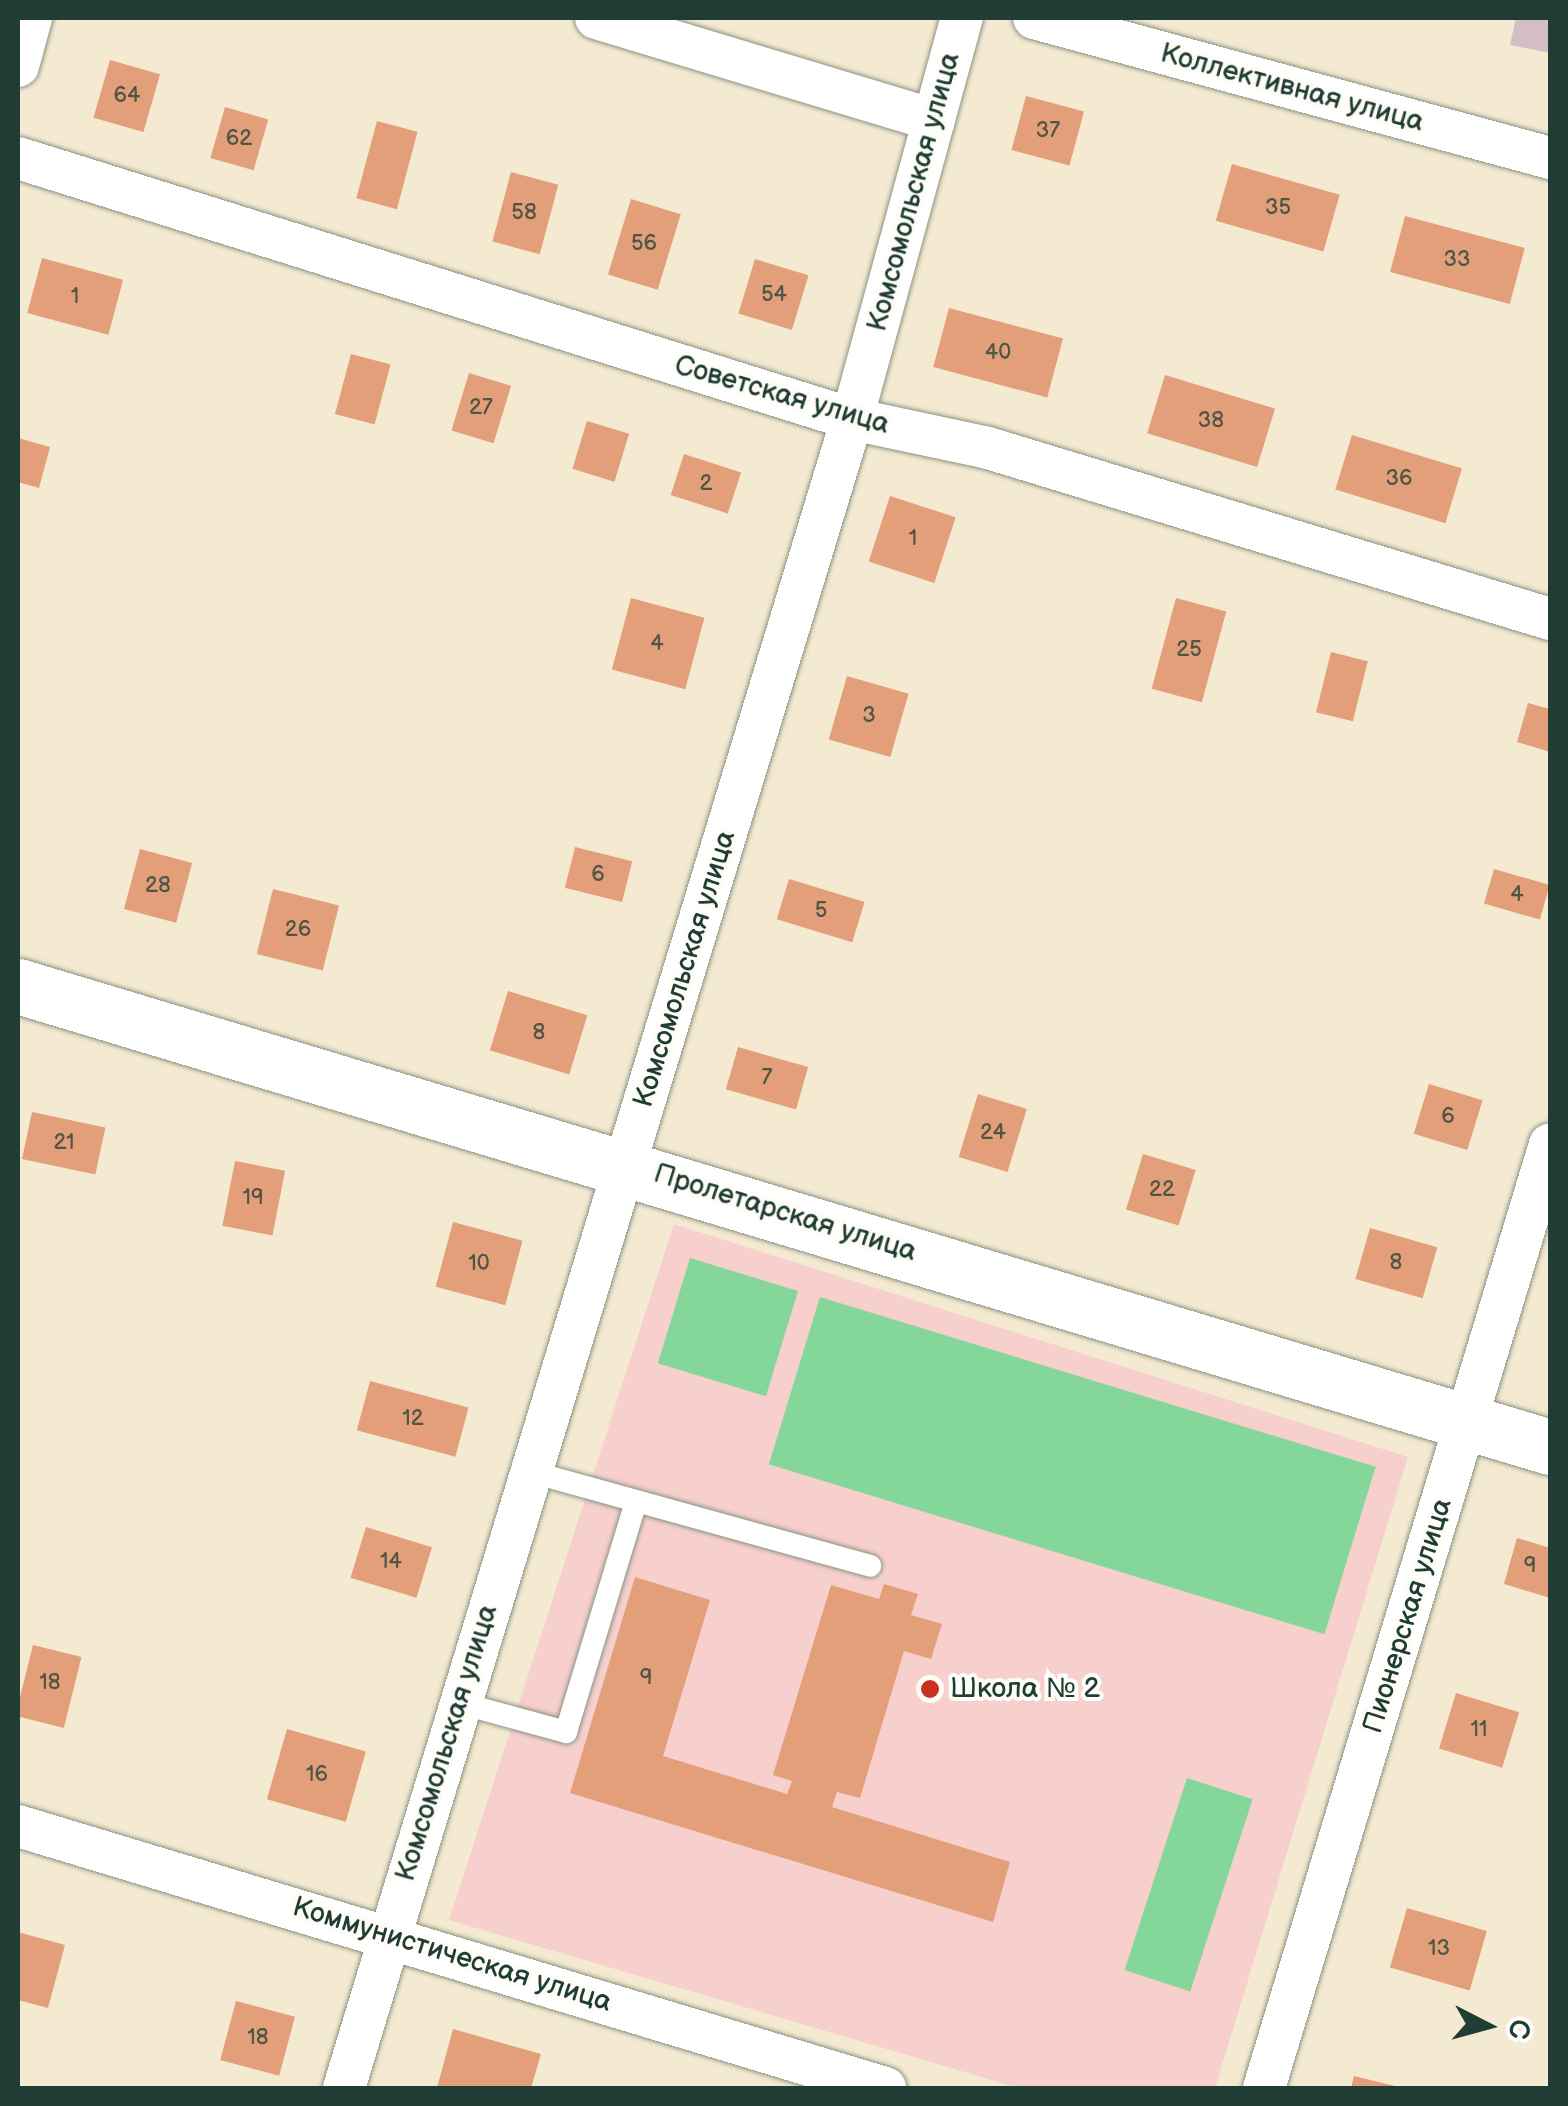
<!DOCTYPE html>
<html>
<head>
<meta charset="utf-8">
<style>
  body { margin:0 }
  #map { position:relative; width:1568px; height:2106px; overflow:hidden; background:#f4e9d1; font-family:"Balsamiq Sans",sans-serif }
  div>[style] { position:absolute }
  .built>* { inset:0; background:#f7d0ce }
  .industrial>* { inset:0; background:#d2bec4 }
  .green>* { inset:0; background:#84d798; transform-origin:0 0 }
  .building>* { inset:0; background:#e39f7a; transform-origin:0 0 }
  .roads { filter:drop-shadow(0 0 2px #8a9382) drop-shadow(0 0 2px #8a9382) }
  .lane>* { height:22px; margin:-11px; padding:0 11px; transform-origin:11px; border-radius:11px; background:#fff }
  .street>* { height:42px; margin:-21px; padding:0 21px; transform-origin:21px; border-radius:21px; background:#fff }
  .secondary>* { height:55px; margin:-27.5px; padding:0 27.5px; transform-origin:27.5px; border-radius:27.5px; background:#fff }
  .dots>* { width:28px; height:28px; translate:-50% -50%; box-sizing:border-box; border:5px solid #fdfcf7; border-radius:50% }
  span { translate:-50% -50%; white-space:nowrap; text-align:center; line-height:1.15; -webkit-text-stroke:8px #fdfcf7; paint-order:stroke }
  .number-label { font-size:22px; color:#505646 }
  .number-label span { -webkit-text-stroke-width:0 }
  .street-label { font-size:28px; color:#1f3d34 }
  .poi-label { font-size:28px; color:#1f3d34 }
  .left { translate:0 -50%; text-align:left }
  .frame { position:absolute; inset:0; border:20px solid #1f3d34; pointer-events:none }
  .north { position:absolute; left:1438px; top:1976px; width:100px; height:100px; -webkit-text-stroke:8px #fdfcf7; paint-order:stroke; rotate:96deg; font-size:28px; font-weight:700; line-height:40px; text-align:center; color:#1f3d34 }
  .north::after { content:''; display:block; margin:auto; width:35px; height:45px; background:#1f3d34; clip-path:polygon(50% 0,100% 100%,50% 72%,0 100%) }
</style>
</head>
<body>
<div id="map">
  <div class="built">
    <i style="clip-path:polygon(674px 1224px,1408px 1457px,1215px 2088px,1019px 2088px,449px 1920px)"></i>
  </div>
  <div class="industrial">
    <i style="clip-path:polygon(1516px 18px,1550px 18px,1550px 53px,1510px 45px)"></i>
  </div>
  <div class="green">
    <i style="left:690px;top:1258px;width:113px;height:110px;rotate:17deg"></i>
    <i style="left:820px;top:1297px;width:581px;height:175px;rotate:17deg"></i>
    <i style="left:1187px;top:1778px;width:69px;height:202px;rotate:18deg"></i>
  </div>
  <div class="building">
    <i style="left:110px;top:60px;width:52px;height:60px;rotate:16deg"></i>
    <i style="left:1026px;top:96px;width:60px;height:56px;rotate:15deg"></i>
    <i style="left:225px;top:107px;width:45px;height:53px;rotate:16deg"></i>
    <i style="left:377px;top:121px;width:42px;height:80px;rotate:15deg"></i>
    <i style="left:1232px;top:164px;width:112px;height:59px;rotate:16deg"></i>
    <i style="left:511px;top:172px;width:49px;height:72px;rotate:15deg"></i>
    <i style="left:631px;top:199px;width:52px;height:79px;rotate:17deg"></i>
    <i style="left:1405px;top:216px;width:124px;height:58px;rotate:15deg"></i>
    <i style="left:42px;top:258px;width:84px;height:57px;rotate:15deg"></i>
    <i style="left:755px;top:259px;width:56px;height:57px;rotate:17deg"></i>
    <i style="left:949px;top:308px;width:118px;height:61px;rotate:15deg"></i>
    <i style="left:351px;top:354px;width:41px;height:62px;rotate:15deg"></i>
    <i style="left:469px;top:373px;width:44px;height:60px;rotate:17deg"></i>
    <i style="left:1165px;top:375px;width:115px;height:61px;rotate:17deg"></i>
    <i style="left:587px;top:421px;width:44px;height:50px;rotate:17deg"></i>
    <i style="left:1352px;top:435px;width:115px;height:57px;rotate:17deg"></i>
    <i style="clip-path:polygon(18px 438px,50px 447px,39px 488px,18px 482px)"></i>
    <i style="left:684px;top:454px;width:60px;height:43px;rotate:18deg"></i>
    <i style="left:890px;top:496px;width:69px;height:69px;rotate:18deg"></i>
    <i style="left:631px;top:598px;width:76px;height:74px;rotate:15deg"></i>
    <i style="left:1176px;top:598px;width:52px;height:94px;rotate:15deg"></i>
    <i style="left:1331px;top:652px;width:38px;height:62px;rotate:14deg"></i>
    <i style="left:847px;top:676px;width:64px;height:66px;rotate:16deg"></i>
    <i style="clip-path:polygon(1528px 703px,1550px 709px,1550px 752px,1517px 742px)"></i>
    <i style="left:575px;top:847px;width:59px;height:42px;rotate:14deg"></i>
    <i style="left:140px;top:849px;width:54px;height:62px;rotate:15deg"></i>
    <i style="left:1494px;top:869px;width:58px;height:36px;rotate:16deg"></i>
    <i style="left:789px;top:879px;width:79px;height:42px;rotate:17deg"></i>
    <i style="left:273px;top:889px;width:68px;height:67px;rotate:14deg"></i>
    <i style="left:508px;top:991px;width:83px;height:62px;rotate:17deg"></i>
    <i style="left:738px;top:1047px;width:73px;height:44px;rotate:16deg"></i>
    <i style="left:1429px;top:1084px;width:56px;height:52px;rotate:17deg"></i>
    <i style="left:978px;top:1094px;width:51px;height:66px;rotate:17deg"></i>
    <i style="left:32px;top:1112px;width:75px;height:48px;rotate:12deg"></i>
    <i style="left:1143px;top:1154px;width:55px;height:58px;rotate:17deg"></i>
    <i style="left:235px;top:1161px;width:51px;height:66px;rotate:11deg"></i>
    <i style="left:453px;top:1222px;width:72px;height:67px;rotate:15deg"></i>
    <i style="left:1370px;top:1228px;width:70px;height:53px;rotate:16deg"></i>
    <i style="left:370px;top:1381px;width:102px;height:51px;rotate:15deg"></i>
    <i style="left:366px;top:1527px;width:69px;height:53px;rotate:17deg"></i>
    <i style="clip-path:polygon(1517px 1538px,1550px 1548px,1550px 1598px,1504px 1584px)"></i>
    <i style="clip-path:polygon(635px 1577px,710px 1600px,663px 1756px,787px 1794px,792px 1781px,773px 1775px,831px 1585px,879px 1599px,884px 1584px,918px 1594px,911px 1615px,942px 1624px,931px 1659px,904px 1651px,860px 1798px,837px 1792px,832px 1807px,1010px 1862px,993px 1922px,570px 1793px)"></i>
    <i style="left:33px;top:1645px;width:50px;height:73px;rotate:14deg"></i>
    <i style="left:1456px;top:1693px;width:66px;height:58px;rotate:17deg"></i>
    <i style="left:287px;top:1729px;width:82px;height:73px;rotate:16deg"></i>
    <i style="left:1407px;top:1908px;width:83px;height:62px;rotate:16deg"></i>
    <i style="clip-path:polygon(18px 1932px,65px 1945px,48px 2008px,18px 2000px)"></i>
    <i style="left:236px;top:2001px;width:61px;height:61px;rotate:15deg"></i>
    <i style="clip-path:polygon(453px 2029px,541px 2054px,531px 2088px,437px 2088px)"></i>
    <i style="clip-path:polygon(1354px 2076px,1399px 2087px,1398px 2088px,1351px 2088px)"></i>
  </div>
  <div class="roads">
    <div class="lane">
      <i style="left:532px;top:1472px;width:351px;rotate:15.5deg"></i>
      <i style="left:460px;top:1703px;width:110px;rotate:15.3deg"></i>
      <i style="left:566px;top:1732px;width:241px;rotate:-73.1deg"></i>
    </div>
    <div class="street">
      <i style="left:596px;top:18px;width:353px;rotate:16.8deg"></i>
      <i style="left:1034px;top:18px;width:535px;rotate:15.18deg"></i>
      <i style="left:18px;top:66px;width:50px;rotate:-74.8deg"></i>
      <i style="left:18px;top:158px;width:874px;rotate:17.38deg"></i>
      <i style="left:852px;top:419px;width:139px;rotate:12deg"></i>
      <i style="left:988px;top:448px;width:587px;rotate:16.92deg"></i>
      <i style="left:18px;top:1826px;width:906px;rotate:16.81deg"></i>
      <i style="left:344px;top:2088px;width:1745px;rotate:-73.07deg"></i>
      <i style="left:852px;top:419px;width:416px;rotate:-74.7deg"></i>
      <i style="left:1264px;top:2088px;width:986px;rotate:-73.14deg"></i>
    </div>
    <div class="secondary">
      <i style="left:18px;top:986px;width:1600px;rotate:16.75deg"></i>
    </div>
  </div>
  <div class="dots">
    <i style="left:930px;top:1689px;background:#c8321e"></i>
  </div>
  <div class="number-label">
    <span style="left:127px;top:96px">64</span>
    <span style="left:1048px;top:131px">37</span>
    <span style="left:239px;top:139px">62</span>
    <span style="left:1278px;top:208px">35</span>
    <span style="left:524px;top:213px">58</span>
    <span style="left:644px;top:244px">56</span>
    <span style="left:1457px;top:260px">33</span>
    <span style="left:774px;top:295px">54</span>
    <span style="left:75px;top:297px">1</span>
    <span style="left:998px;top:353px">40</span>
    <span style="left:481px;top:408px">27</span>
    <span style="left:1211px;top:421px">38</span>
    <span style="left:1399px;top:479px">36</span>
    <span style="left:706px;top:484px">2</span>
    <span style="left:913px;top:539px">1</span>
    <span style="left:657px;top:644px">4</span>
    <span style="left:1189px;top:650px">25</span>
    <span style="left:869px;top:716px">3</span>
    <span style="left:598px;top:875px">6</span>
    <span style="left:158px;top:886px">28</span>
    <span style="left:1517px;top:895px">4</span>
    <span style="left:821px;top:911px">5</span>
    <span style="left:298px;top:930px">26</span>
    <span style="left:539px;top:1033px">8</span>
    <span style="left:767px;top:1078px">7</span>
    <span style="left:1448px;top:1117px">6</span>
    <span style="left:993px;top:1133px">24</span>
    <span style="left:64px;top:1143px">21</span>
    <span style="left:1162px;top:1190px">22</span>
    <span style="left:253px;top:1198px">19</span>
    <span style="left:1396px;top:1263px">8</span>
    <span style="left:479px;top:1264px">10</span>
    <span style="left:413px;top:1419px">12</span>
    <span style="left:391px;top:1562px">14</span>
    <span style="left:1530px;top:1566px">9</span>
    <span style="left:646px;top:1678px">9</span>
    <span style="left:50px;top:1683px">18</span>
    <span style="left:1479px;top:1730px">11</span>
    <span style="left:317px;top:1775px">16</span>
    <span style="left:1439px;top:1949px">13</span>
    <span style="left:258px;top:2038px">18</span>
  </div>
  <div class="street-label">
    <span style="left:1292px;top:88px;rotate:15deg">Коллективная улица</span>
    <span style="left:914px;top:192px;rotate:-75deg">Комсомольская улица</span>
    <span style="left:782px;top:395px;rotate:16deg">Советская улица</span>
    <span style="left:685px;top:969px;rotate:-73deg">Комсомольская улица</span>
    <span style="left:785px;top:1213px;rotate:17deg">Пролетарская улица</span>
    <span style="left:1408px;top:1616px;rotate:-73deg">Пионерская улица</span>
    <span style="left:447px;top:1743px;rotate:-73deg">Комсомольская улица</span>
    <span style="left:452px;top:1955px;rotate:17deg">Коммунистическая улица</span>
  </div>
  <div class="poi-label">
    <span class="left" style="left:950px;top:1689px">Школа № 2</span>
  </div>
  <div class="frame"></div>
  <div class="north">С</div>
</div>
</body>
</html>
